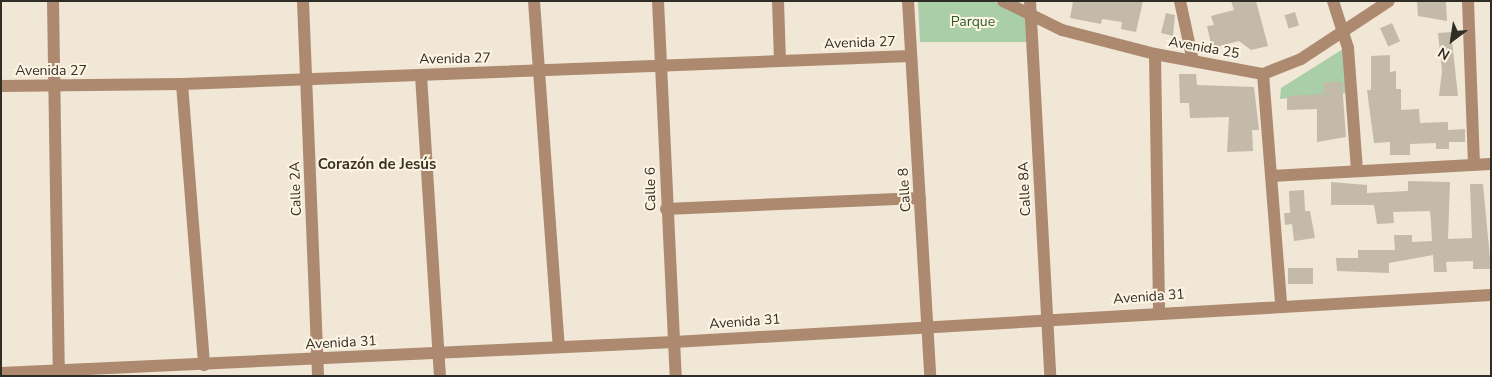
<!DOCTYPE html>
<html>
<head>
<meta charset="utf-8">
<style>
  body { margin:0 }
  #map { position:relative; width:1492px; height:377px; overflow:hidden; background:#f0e7d6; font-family:"Nunito Sans",sans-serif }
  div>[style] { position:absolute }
  .green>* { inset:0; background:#aacea7 }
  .building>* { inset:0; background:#c3baaa; transform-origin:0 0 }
  .minor>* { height:12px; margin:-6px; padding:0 6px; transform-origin:6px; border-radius:6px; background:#ad8a6f }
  span { translate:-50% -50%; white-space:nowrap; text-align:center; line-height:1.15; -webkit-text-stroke:4px #fef4e3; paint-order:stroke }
  .park-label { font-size:14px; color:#2c5d2a }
  .street-label { font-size:14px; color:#302c26 }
  .neighbourhood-label { font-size:15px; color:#3a3325; font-weight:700 }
  .frame { position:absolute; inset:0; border:2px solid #302c26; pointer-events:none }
  .north { position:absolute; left:1427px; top:15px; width:50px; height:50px; -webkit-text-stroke:4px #fef4e3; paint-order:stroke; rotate:211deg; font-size:14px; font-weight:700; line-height:20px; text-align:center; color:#302c26 }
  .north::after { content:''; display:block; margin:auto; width:18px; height:22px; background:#302c26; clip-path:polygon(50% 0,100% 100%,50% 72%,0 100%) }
</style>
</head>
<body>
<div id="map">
  <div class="green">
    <i style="clip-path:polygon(918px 1px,993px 1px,1027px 17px,1027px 42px,920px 42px)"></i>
    <i style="clip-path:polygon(1343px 49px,1349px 93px,1280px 99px,1281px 88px)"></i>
  </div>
  <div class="building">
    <i style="clip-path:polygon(1073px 1px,1143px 1px,1136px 32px,1121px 29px,1122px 22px,1102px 19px,1101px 24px,1070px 18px)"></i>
    <i style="clip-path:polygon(1231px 1px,1256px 1px,1268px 46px,1251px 50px,1239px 41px,1212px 48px,1207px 26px,1214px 25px,1211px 16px,1234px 10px)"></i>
    <i style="clip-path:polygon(1417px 1px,1446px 1px,1447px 21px,1418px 16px)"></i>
    <i style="left:1295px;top:12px;width:14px;height:11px;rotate:73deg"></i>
    <i style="clip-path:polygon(1166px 13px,1175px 15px,1173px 36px,1161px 33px)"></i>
    <i style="left:1392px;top:23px;width:20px;height:13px;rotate:66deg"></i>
    <i style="clip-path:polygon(1451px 32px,1458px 96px,1439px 96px,1442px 71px,1438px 33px)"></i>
    <i style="clip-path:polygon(1390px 55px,1390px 72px,1396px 71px,1396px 89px,1401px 89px,1401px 110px,1419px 109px,1420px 123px,1448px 122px,1448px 130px,1465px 129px,1465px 142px,1449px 142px,1449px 149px,1436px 149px,1436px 143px,1410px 144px,1410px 155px,1390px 155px,1390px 142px,1374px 143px,1367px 90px,1371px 90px,1371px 56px)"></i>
    <i style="clip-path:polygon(1179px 74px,1196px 74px,1197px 85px,1254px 87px,1259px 130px,1252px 130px,1253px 151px,1227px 152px,1229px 117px,1190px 118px,1189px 103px,1180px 103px)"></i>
    <i style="clip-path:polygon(1324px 82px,1342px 82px,1346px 137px,1317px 142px,1317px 109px,1287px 110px,1287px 96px,1324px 94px)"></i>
    <i style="clip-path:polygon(1408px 181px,1450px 182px,1448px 239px,1472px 238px,1470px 184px,1483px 184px,1491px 269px,1473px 269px,1473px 261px,1446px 262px,1447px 272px,1434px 272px,1433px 255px,1389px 263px,1389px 273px,1337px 271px,1336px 258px,1358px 258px,1358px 250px,1395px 250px,1394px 235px,1412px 235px,1412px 242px,1432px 241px,1431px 221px,1430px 211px,1393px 212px,1394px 223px,1377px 224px,1374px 205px,1331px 205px,1331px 182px,1367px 185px,1367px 193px,1408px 191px)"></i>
    <i style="clip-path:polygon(1304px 190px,1305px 211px,1310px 211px,1315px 238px,1294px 241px,1292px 224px,1285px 225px,1284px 213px,1290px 213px,1289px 191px)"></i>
    <i style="left:1288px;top:268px;width:25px;height:16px"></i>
  </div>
  <div class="minor">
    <i style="left:53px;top:1px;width:375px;rotate:89.1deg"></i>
    <i style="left:303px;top:1px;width:375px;rotate:87.7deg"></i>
    <i style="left:534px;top:1px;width:347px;rotate:85.9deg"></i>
    <i style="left:658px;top:1px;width:375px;rotate:87.3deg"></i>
    <i style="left:778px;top:1px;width:60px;rotate:88.1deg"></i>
    <i style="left:908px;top:1px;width:376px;rotate:86.6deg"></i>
    <i style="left:1003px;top:1px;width:66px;rotate:26.2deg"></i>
    <i style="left:1062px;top:30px;width:96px;rotate:14.5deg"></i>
    <i style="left:1155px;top:54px;width:110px;rotate:10.5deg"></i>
    <i style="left:1263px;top:74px;width:41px;rotate:-21.5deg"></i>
    <i style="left:1301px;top:59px;width:105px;rotate:-33.4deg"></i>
    <i style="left:1030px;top:1px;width:376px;rotate:86.9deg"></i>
    <i style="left:1180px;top:1px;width:61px;rotate:77.8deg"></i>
    <i style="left:1333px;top:1px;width:49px;rotate:72.3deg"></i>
    <i style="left:1348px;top:48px;width:123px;rotate:85.8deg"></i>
    <i style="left:1468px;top:1px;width:164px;rotate:87.9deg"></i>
    <i style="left:1155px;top:54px;width:258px;rotate:89.1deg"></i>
    <i style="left:1263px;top:74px;width:231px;rotate:85.5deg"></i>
    <i style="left:421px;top:75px;width:302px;rotate:86.4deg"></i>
    <i style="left:182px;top:84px;width:282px;rotate:85.5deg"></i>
    <i style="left:1px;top:86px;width:181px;rotate:-0.6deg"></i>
    <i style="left:182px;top:84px;width:729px;rotate:-2.2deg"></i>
    <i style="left:1271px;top:176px;width:220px;rotate:-3.1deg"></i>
    <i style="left:666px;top:209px;width:254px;rotate:-2.5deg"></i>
    <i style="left:1px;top:373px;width:674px;rotate:-2.64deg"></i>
    <i style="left:674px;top:342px;width:818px;rotate:-3.29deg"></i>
  </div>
  <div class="park-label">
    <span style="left:973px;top:22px">Parque</span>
  </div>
  <div class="street-label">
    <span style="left:860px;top:43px;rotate:-2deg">Avenida 27</span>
    <span style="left:1204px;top:48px;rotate:10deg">Avenida 25</span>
    <span style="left:455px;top:59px;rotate:-1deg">Avenida 27</span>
    <span style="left:51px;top:71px">Avenida 27</span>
    <span style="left:296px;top:189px;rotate:-92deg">Calle 2A</span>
    <span style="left:651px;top:189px;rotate:-91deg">Calle 6</span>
    <span style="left:1025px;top:189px;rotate:-93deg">Calle 8A</span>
    <span style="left:905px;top:190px;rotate:-94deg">Calle 8</span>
    <span style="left:1149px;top:297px;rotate:-4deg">Avenida 31</span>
    <span style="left:745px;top:322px;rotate:-4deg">Avenida 31</span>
    <span style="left:341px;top:343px;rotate:-3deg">Avenida 31</span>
  </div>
  <div class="neighbourhood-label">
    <span style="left:377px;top:165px">Corazón de Jesús</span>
  </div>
  <div class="frame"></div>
  <div class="north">N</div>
</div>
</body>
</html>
